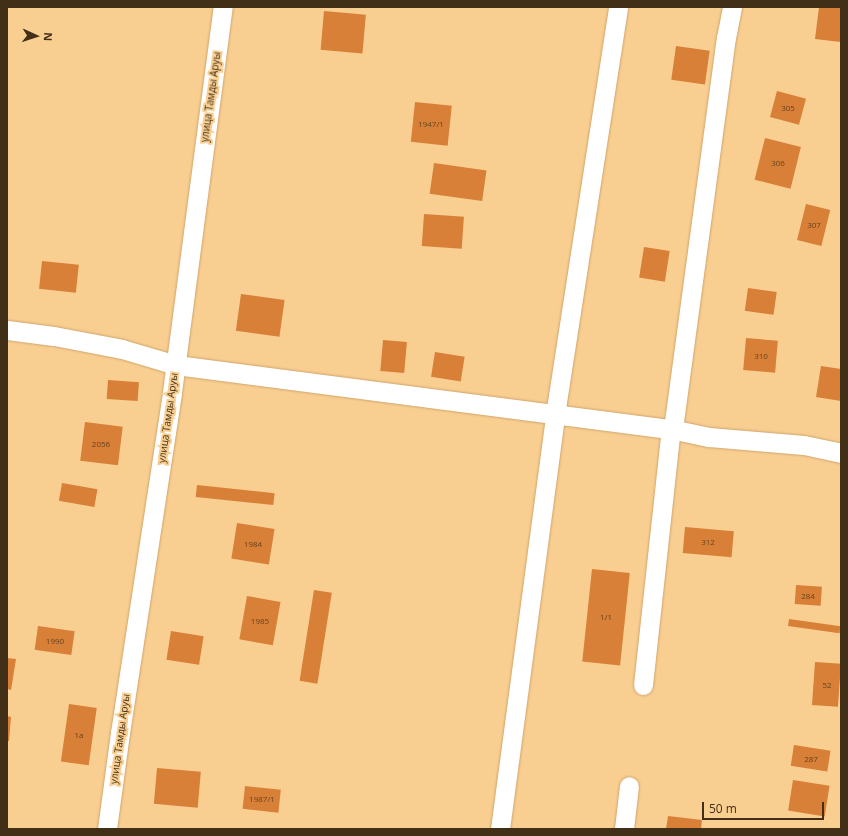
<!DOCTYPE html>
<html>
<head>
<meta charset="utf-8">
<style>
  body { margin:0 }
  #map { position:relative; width:848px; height:836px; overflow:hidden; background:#f9ce91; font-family:"Open Sans",sans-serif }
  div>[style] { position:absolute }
  .building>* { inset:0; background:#d87f38; transform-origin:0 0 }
  .roads { filter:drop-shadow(0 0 1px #cfa56a) drop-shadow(0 0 1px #cfa56a) }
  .minor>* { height:19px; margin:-9.5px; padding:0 9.5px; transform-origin:9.5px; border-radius:9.5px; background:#fff }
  span { translate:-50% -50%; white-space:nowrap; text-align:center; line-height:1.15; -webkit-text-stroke:4px #f9ce91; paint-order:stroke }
  .number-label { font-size:8px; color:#67441f }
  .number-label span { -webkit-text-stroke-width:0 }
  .street-label { font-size:10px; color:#413017 }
  .frame { position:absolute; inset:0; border:8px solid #413017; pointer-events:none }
  .north { position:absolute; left:16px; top:16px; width:40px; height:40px; -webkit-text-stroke:3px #f9ce91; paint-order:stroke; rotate:93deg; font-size:11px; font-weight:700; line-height:16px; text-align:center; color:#413017 }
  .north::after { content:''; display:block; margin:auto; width:14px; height:18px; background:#413017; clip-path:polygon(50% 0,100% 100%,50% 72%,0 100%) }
  .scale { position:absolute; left:702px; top:802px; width:122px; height:18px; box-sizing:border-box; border:2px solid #413017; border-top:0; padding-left:5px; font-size:12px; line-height:14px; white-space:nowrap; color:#413017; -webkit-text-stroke:3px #f9ce91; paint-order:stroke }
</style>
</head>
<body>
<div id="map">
  <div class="building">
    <i style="clip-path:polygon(819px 7px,841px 8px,841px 42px,815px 39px)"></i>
    <i style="left:324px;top:11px;width:42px;height:39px;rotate:5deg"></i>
    <i style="left:676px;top:46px;width:34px;height:34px;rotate:8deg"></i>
    <i style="left:777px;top:91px;width:30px;height:27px;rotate:15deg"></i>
    <i style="left:415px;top:102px;width:37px;height:40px;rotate:6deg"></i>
    <i style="left:765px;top:138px;width:37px;height:43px;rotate:14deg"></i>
    <i style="left:434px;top:163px;width:53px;height:31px;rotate:8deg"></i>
    <i style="left:806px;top:204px;width:25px;height:37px;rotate:14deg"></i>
    <i style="left:424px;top:214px;width:40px;height:32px;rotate:4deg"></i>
    <i style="left:644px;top:247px;width:26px;height:31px;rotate:9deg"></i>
    <i style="left:42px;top:261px;width:37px;height:28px;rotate:6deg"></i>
    <i style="left:748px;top:288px;width:29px;height:23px;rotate:8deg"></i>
    <i style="left:241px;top:294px;width:44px;height:37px;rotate:8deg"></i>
    <i style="left:746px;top:338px;width:32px;height:32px;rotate:5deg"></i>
    <i style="left:383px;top:340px;width:24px;height:31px;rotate:5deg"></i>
    <i style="left:435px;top:352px;width:30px;height:25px;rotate:9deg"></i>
    <i style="clip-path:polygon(821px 366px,841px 369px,841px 401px,816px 397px)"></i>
    <i style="left:108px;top:380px;width:31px;height:19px;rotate:4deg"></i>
    <i style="left:85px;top:422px;width:38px;height:39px;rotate:7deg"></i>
    <i style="left:62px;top:483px;width:36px;height:18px;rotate:10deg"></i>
    <i style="left:197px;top:485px;width:78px;height:12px;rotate:6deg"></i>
    <i style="left:237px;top:523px;width:38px;height:36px;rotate:9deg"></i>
    <i style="left:685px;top:527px;width:49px;height:26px;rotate:5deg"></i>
    <i style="left:592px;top:569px;width:38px;height:93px;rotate:6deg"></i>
    <i style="left:796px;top:585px;width:26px;height:19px;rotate:4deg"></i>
    <i style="left:314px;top:590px;width:18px;height:92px;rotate:9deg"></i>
    <i style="left:247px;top:596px;width:34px;height:44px;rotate:10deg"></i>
    <i style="left:789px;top:619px;width:52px;height:7px;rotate:8deg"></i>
    <i style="left:38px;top:626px;width:37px;height:24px;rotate:8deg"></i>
    <i style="left:171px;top:631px;width:33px;height:29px;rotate:9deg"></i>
    <i style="clip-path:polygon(7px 658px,16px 659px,11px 690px,7px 689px)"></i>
    <i style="left:815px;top:662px;width:26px;height:43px;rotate:4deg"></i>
    <i style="left:69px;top:704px;width:28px;height:58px;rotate:8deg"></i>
    <i style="clip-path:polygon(7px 716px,11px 717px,9px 741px,7px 741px)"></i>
    <i style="left:794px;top:745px;width:37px;height:21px;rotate:9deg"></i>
    <i style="left:157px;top:768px;width:44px;height:36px;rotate:5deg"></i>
    <i style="left:793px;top:780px;width:37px;height:31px;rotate:9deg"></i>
    <i style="left:245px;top:786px;width:36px;height:23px;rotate:6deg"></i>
    <i style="clip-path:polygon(668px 816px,702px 820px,701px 829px,666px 829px)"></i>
  </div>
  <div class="roads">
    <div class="minor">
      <i style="left:7px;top:330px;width:47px;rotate:7.3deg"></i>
      <i style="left:54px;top:336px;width:69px;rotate:10.8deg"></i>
      <i style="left:122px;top:349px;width:56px;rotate:16.5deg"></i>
      <i style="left:176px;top:365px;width:499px;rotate:7.4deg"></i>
      <i style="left:671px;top:429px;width:39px;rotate:12deg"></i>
      <i style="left:709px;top:437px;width:95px;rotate:4.8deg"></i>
      <i style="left:804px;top:445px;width:38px;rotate:12deg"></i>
      <i style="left:673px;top:429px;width:395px;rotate:-82.3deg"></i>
      <i style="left:726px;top:38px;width:32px;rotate:-79deg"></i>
      <i style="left:643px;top:685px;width:258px;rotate:-83.8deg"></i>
      <i style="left:107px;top:829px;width:97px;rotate:-82.3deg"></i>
      <i style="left:120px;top:733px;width:345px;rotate:-81.3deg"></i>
      <i style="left:172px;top:392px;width:388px;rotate:-82.5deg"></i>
      <i style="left:500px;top:829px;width:418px;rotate:-82.4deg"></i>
      <i style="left:555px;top:415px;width:413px;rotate:-81.2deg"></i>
      <i style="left:624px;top:829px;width:43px;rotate:-83.4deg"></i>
    </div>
  </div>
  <div class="number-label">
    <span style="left:788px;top:108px">305</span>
    <span style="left:431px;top:124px">1947/1</span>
    <span style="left:778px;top:163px">306</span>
    <span style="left:814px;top:225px">307</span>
    <span style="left:761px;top:356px">310</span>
    <span style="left:101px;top:444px">2056</span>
    <span style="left:708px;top:542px">312</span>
    <span style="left:253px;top:544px">1984</span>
    <span style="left:808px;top:596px">284</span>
    <span style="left:606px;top:617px">1/1</span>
    <span style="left:260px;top:621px">1985</span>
    <span style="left:55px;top:641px">1990</span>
    <span style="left:827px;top:685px">52</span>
    <span style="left:79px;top:735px">1а</span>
    <span style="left:811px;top:759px">287</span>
    <span style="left:262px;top:799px">1987/1</span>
  </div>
  <div class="street-label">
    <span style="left:211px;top:97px;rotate:-82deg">улица Тамды Аруы</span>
    <span style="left:168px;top:418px;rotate:-82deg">улица Тамды Аруы</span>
    <span style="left:120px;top:739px;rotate:-82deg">улица Тамды Аруы</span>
  </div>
  <div class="frame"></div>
  <div class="north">N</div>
  <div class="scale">50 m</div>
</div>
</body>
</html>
